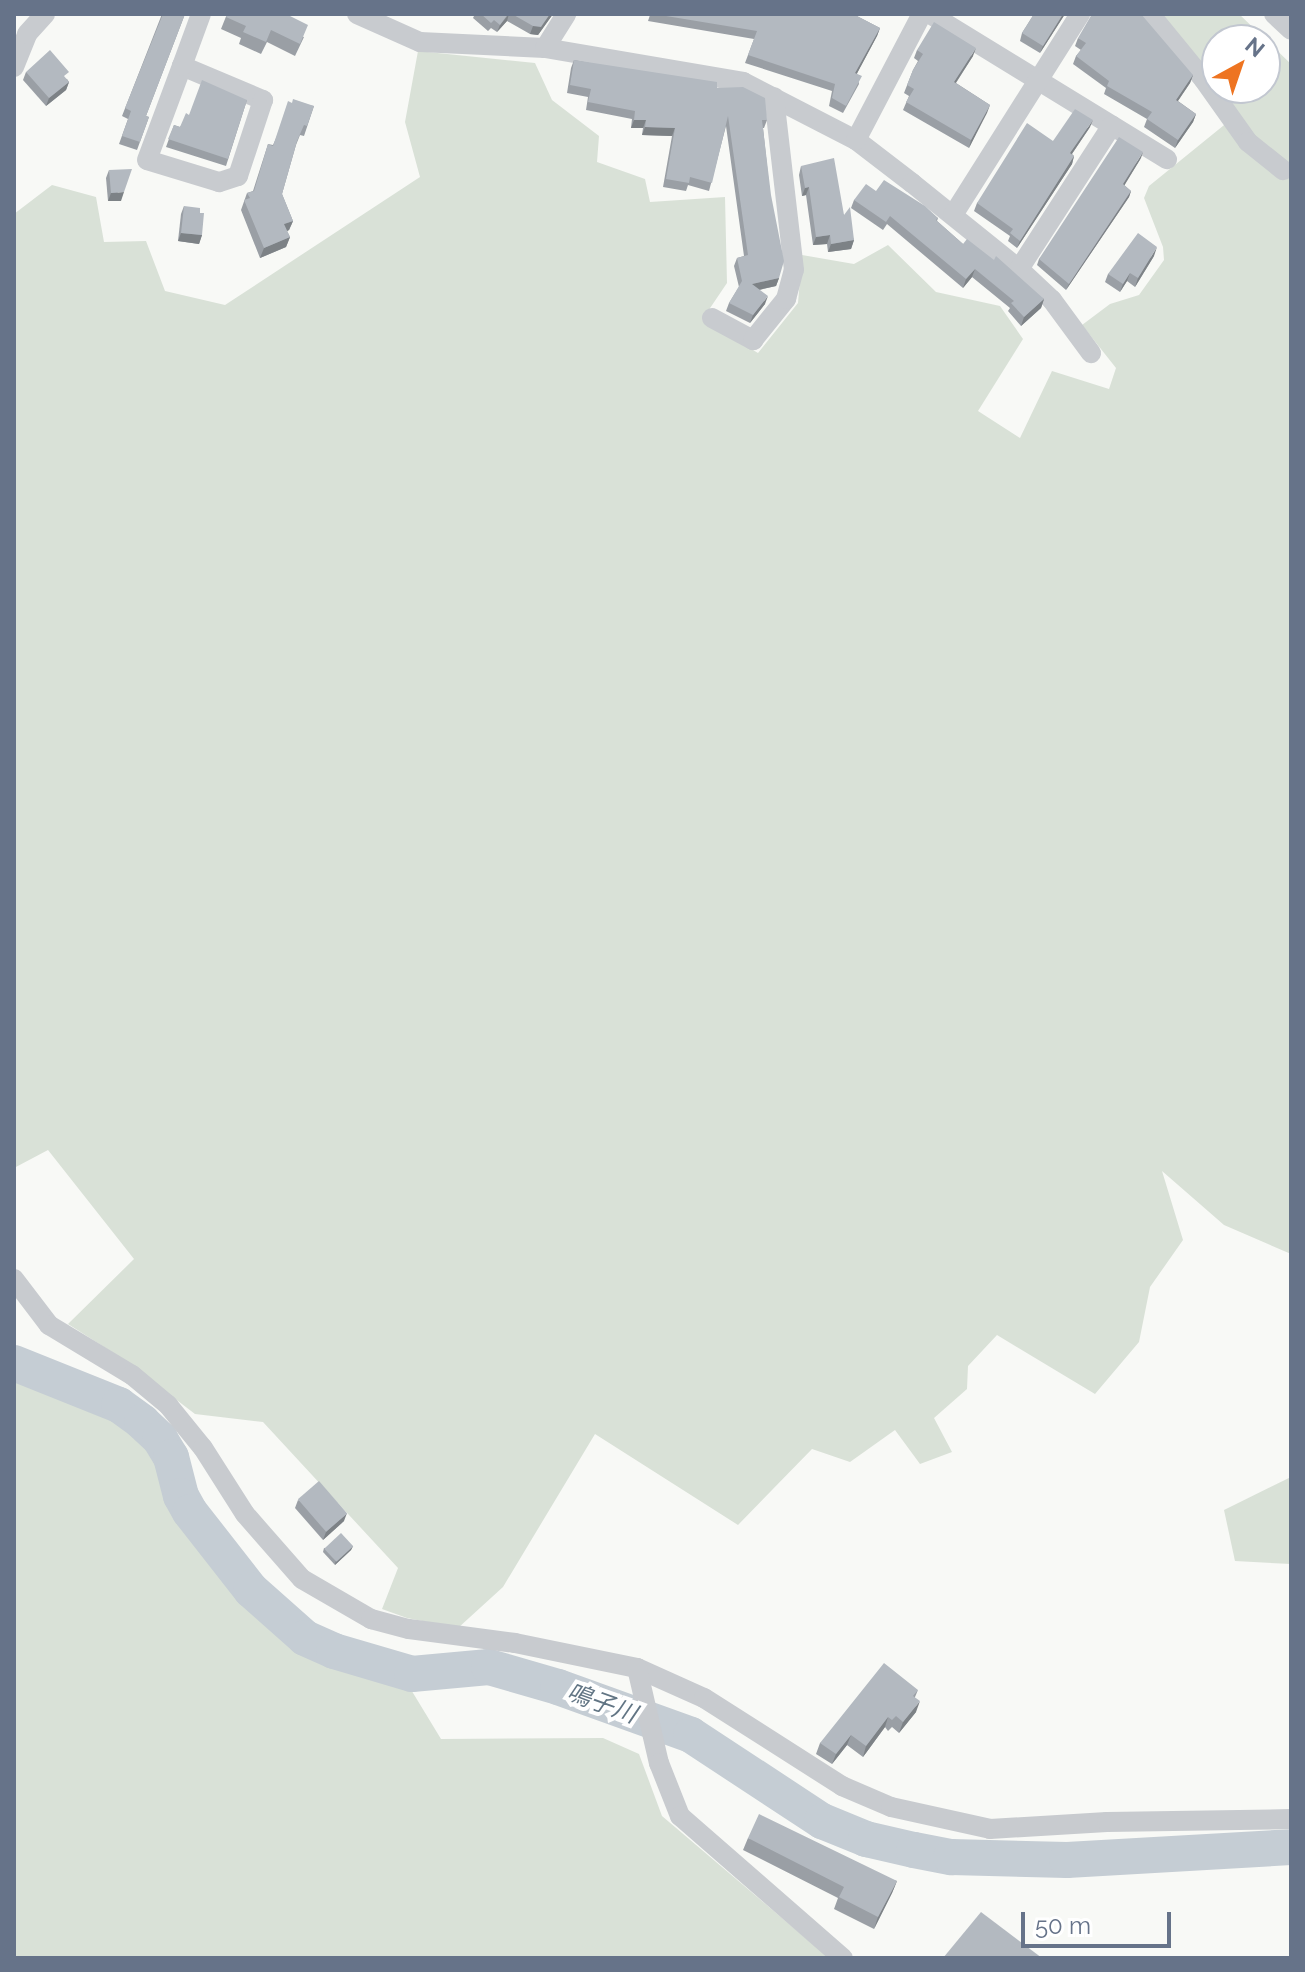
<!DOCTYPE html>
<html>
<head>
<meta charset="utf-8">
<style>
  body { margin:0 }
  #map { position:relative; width:1305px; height:1972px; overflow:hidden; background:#f8f9f6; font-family:Raleway,"Noto Sans JP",sans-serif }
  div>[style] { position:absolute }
  .green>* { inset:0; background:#d9e1d7 }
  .river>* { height:36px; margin:-18px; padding:0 18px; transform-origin:18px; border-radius:18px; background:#c5cdd4 }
  .minor>* { height:20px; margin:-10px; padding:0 10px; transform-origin:10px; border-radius:10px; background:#c8cbcf }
  .wall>* { inset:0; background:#9a9fa5 }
  .shaded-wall>* { inset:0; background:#7d8286 }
  .building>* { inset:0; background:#b3b9c0; transform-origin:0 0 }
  span { translate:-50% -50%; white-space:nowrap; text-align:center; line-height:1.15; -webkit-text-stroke:8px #fff; paint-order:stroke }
  .water-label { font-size:24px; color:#627584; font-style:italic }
  .frame { position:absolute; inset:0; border:16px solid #667389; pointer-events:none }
  .north { position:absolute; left:1201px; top:24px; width:80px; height:80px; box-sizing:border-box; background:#fff; border:2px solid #c2c7d0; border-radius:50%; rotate:40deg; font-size:22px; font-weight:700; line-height:32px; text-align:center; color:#667389 }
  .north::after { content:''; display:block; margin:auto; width:28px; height:36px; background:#ee7421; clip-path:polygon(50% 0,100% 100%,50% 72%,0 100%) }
  .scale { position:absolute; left:1021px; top:1912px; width:150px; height:36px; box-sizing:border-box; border:4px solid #667389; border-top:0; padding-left:10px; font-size:24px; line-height:28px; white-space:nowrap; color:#667389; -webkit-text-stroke:6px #fff; paint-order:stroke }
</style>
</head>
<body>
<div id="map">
  <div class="green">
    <i style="clip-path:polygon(evenodd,1157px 14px,1239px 14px,1291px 64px,1291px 1254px,1224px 1225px,1162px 1171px,1183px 1240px,1150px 1287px,1139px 1342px,1095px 1394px,997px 1335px,968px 1366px,967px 1389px,934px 1418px,952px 1452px,920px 1464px,895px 1430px,850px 1462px,812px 1449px,738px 1525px,595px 1434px,503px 1587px,458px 1628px,407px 1618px,382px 1609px,398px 1568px,263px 1422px,195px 1414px,123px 1359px,68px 1324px,134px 1259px,48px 1150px,14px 1168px,14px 214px,52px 185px,96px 197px,104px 242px,146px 241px,165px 291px,225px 305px,420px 177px,405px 122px,418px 51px,535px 63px,552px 100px,599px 136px,597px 162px,645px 179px,650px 202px,725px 197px,727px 283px,702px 320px,758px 353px,798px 303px,802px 255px,854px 264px,888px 245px,936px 292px,1000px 306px,1023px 339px,978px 411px,1020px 438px,1052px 371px,1109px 389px,1116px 368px,1082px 325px,1110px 304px,1139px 295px,1164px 260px,1163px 247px,1144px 198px,1149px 186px,1234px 117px,1157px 14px,1217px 40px,1265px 40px,1265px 88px,1217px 88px,1217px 40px)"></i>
    <i style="clip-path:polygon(14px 1377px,112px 1417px,150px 1448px,159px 1462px,169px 1501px,178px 1519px,241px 1600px,298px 1649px,362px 1675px,410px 1688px,441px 1739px,603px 1738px,639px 1754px,662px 1816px,829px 1958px,14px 1958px)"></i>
    <i style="clip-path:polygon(1291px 1477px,1291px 1564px,1235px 1561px,1224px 1510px)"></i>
  </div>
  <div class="river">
    <i style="left:14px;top:1363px;width:113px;rotate:21.8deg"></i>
    <i style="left:119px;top:1405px;width:29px;rotate:36deg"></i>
    <i style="left:142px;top:1422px;width:25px;rotate:43deg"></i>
    <i style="left:160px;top:1439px;width:21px;rotate:59deg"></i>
    <i style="left:171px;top:1457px;width:40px;rotate:75.6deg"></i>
    <i style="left:181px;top:1496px;width:18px;rotate:61deg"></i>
    <i style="left:190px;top:1512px;width:99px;rotate:52deg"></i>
    <i style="left:251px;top:1590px;width:72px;rotate:41.6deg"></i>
    <i style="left:305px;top:1638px;width:32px;rotate:24deg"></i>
    <i style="left:334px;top:1651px;width:81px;rotate:16.4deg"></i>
    <i style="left:412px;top:1674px;width:77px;rotate:-5.2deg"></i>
    <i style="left:489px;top:1667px;width:72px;rotate:16.2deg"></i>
    <i style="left:558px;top:1687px;width:141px;rotate:19.8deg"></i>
    <i style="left:691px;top:1735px;width:157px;rotate:33.3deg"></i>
    <i style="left:822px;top:1821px;width:48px;rotate:22.2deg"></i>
    <i style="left:866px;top:1839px;width:49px;rotate:12.9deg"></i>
    <i style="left:914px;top:1850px;width:38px;rotate:11deg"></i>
    <i style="left:951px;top:1857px;width:116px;rotate:1.5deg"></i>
    <i style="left:1067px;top:1860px;width:224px;rotate:-3.3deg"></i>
  </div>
  <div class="minor">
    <i style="left:357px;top:14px;width:69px;rotate:24deg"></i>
    <i style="left:420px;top:42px;width:125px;rotate:2.7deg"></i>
    <i style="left:545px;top:48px;width:201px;rotate:9.7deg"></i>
    <i style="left:743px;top:82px;width:127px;rotate:27.2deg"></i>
    <i style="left:856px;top:140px;width:71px;rotate:37.5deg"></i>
    <i style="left:912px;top:183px;width:137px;rotate:38.8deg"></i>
    <i style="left:1019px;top:269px;width:45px;rotate:43.2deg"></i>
    <i style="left:1052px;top:300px;width:66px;rotate:53.7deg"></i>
    <i style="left:930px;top:14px;width:278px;rotate:31.5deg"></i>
    <i style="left:1150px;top:14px;width:85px;rotate:50.7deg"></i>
    <i style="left:1204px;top:80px;width:76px;rotate:54.6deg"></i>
    <i style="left:1248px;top:142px;width:45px;rotate:38.7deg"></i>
    <i style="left:1274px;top:14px;width:23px;rotate:43deg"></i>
    <i style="left:545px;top:48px;width:40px;rotate:-58deg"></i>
    <i style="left:182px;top:66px;width:88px;rotate:22.8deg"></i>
    <i style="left:263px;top:100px;width:80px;rotate:108.2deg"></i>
    <i style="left:238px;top:176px;width:20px;rotate:162deg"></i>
    <i style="left:219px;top:182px;width:75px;rotate:-163deg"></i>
    <i style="left:147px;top:160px;width:100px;rotate:-69.6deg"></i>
    <i style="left:182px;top:66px;width:55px;rotate:-69.9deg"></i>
    <i style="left:14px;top:67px;width:35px;rotate:-68deg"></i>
    <i style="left:27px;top:34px;width:27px;rotate:-48deg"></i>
    <i style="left:856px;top:140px;width:142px;rotate:-62.4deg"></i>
    <i style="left:953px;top:215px;width:238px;rotate:-57.7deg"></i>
    <i style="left:1019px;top:269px;width:171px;rotate:-57.1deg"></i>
    <i style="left:712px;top:318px;width:47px;rotate:28.2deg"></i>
    <i style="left:753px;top:340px;width:53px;rotate:-51.2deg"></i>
    <i style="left:786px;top:299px;width:30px;rotate:-75deg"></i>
    <i style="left:794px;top:270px;width:174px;rotate:-96.6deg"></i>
    <i style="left:14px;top:1279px;width:58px;rotate:52.7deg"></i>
    <i style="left:49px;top:1325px;width:97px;rotate:31.1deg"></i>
    <i style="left:132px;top:1375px;width:47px;rotate:39.8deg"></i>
    <i style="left:168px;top:1405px;width:55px;rotate:50.9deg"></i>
    <i style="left:203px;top:1448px;width:78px;rotate:57.5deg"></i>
    <i style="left:245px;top:1514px;width:86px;rotate:48.8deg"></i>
    <i style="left:302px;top:1579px;width:80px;rotate:30.1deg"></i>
    <i style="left:371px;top:1619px;width:39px;rotate:15deg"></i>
    <i style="left:409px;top:1629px;width:107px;rotate:7.5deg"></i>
    <i style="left:515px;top:1643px;width:125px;rotate:11.6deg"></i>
    <i style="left:637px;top:1668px;width:73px;rotate:24.1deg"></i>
    <i style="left:704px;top:1698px;width:164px;rotate:32.5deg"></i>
    <i style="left:842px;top:1786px;width:53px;rotate:23.2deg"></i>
    <i style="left:891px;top:1807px;width:101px;rotate:12.5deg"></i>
    <i style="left:990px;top:1829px;width:117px;rotate:-3.4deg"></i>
    <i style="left:1107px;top:1822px;width:184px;rotate:-0.9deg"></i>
    <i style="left:637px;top:1668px;width:98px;rotate:77deg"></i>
    <i style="left:659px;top:1763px;width:57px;rotate:68.4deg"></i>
    <i style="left:680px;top:1816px;width:216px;rotate:41.1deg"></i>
  </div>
  <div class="wall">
    <i style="clip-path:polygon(162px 14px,185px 14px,146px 116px,149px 117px,137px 150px,119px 144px,128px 119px,122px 116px)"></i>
    <i style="clip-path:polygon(227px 14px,304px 37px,295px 56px,267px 42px,261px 54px,239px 44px,241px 38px,221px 29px)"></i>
    <i style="clip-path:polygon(475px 14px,553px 14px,538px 35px,530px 34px,507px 21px,497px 32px,491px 28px,488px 31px,473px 18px)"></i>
    <i style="clip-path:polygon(641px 14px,853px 14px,880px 28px,877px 36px,857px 73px,859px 84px,843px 113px,829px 106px,832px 91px,745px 63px,754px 39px,648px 21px,650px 15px)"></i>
    <i style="clip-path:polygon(1034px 14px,1065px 14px,1040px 53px,1020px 41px,1022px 33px)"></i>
    <i style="clip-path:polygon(1078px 38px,1193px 75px,1190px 83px,1178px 101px,1196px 114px,1193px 122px,1175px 148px,1144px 127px,1147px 119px,1104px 94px,1106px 88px,1073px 64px,1076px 56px,1081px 50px,1075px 46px)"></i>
    <i style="clip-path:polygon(917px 50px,973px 56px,956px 83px,990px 105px,969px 148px,903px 110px,909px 96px,904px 93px,913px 70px,918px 61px,914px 58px)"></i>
    <i style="clip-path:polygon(574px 60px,717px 88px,767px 120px,764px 128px,763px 128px,779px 278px,776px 286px,759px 290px,765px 304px,750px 323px,726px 311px,729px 303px,739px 287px,734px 266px,737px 258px,744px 256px,726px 126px,709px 191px,688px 185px,686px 191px,663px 187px,672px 136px,642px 135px,643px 128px,631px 128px,632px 119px,586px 110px,588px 97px,567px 93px,571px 68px)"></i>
    <i style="clip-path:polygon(26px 72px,67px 79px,69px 82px,66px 90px,46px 106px,23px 80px)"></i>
    <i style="clip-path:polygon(247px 100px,226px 166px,166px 147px,174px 125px,180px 127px,189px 115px)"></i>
    <i style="clip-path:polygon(292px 103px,314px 106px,304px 136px,300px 135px,296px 145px,282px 194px,293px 221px,289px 230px,287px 231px,290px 237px,286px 247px,260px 258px,241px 210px,247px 193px,253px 191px,268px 144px,273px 145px)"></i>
    <i style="clip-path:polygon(1090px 127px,1072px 154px,1074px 156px,1072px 164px,1017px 248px,1008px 241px,1010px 236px,974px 211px,977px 203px,1053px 141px)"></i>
    <i style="clip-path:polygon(1141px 158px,1124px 185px,1131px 191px,1129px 197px,1066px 290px,1037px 265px,1039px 259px)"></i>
    <i style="clip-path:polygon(801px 166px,844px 215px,854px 240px,851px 249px,828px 252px,827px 244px,813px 245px,806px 195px,802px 196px,799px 175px)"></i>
    <i style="clip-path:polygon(109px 170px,121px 201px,108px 201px,106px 178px)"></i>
    <i style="clip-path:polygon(876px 191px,938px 218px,937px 221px,963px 244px,1044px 299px,1041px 308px,1021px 326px,1008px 311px,1010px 308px,972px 277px,963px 288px,887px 224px,883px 230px,851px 208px,854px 200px)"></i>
    <i style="clip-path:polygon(184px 206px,202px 235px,199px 244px,178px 241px,181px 214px)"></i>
    <i style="clip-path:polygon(1154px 256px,1135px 287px,1127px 281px,1120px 292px,1105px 282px,1108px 274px)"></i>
    <i style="clip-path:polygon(298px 1500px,344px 1521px,323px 1540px,295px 1508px)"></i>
    <i style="clip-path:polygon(353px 1546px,351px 1550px,335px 1565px,323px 1552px,324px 1548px)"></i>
    <i style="clip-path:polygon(918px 1690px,915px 1697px,916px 1712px,899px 1733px,892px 1727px,888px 1731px,885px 1727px,863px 1757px,847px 1745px,832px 1764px,816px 1754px,820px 1743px)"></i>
    <i style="clip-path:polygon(748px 1838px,897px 1881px,892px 1893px,874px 1929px,834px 1909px,838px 1898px,743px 1850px)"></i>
  </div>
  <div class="shaded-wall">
    <i style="clip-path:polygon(509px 14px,507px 21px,497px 32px,500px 25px)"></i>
    <i style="clip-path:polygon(550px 14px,553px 14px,538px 35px,530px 34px,533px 26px)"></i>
    <i style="clip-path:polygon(1063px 14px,1065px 14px,1040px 53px,1043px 46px)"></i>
    <i style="clip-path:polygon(880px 28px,877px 36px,853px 81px,855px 73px)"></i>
    <i style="clip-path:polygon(976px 48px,973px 56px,951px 90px,954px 82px)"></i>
    <i style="clip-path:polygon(1193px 75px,1190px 83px,1173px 108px,1176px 100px)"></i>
    <i style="clip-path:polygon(69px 82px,66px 90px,46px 106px,49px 98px)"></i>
    <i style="clip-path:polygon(990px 105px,987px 113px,969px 148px,971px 140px)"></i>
    <i style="clip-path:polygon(1196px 114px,1193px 122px,1175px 148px,1178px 140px)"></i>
    <i style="clip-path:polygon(634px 120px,646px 120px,643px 128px,631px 128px)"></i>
    <i style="clip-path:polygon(1093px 120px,1090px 127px,1067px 161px,1070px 153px)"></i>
    <i style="clip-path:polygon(645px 127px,675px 128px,672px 136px,642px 135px)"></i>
    <i style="clip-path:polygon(1143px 152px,1141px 158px,1121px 191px,1123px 184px)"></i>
    <i style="clip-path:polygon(1074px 156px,1072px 164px,1017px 248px,1020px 241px)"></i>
    <i style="clip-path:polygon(809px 187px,806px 195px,802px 196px,805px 188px)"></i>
    <i style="clip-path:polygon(1131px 191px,1129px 197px,1066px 290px,1069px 284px)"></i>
    <i style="clip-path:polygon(124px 192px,121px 201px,108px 201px,111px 193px)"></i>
    <i style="clip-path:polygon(293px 221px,289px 230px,281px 234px,284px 224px)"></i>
    <i style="clip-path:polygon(181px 233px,202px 235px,199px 244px,178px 241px)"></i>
    <i style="clip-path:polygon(830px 235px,827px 244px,813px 245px,816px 237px)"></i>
    <i style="clip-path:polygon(290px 237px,286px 247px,260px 258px,264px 248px)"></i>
    <i style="clip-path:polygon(854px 240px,851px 249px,828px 252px,831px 244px)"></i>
    <i style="clip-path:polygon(1157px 247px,1154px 256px,1135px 287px,1138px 278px)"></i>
    <i style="clip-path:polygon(975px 269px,972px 277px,963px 288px,966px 279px)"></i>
    <i style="clip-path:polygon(1130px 273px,1127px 281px,1120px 292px,1123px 284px)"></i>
    <i style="clip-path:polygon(779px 278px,776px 286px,749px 292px,752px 284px)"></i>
    <i style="clip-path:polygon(768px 296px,765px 304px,750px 323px,753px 315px)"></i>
    <i style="clip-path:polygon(1044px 299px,1041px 308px,1021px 326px,1024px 317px)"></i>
    <i style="clip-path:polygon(347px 1513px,344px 1521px,323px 1540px,326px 1532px)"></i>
    <i style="clip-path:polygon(353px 1546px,351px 1550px,335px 1565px,336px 1560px)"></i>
    <i style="clip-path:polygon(920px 1701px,916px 1712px,899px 1733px,903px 1722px)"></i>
    <i style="clip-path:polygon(888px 1717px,885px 1727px,863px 1757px,866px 1746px)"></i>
    <i style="clip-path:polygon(851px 1735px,847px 1745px,832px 1764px,836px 1754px)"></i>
    <i style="clip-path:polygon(897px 1881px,892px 1893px,874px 1929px,878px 1917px)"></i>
  </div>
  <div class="building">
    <i style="clip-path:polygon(163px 14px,185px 14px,146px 116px,149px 117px,140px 142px,122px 136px,131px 111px,125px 108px)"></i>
    <i style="clip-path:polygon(227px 14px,286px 14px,308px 25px,300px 44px,271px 30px,266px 42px,243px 32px,246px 26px,226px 17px)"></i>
    <i style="clip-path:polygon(481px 14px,508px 14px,500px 25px,494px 20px,491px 23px)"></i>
    <i style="clip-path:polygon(512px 14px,550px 14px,541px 27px,533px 26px)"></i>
    <i style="clip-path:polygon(654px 14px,853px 14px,880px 28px,855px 73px,862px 76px,846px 106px,832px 98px,835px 84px,748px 55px,757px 31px)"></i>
    <i style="clip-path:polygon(1034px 14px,1063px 14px,1043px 46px,1022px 33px)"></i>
    <i style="clip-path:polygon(1092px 14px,1141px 14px,1193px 75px,1176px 100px,1196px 114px,1178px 140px,1147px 119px,1152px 112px,1107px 86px,1109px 81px,1076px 56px,1086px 43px,1078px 38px)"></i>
    <i style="clip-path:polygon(934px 22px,976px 48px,954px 82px,990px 105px,971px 140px,906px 102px,914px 89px,907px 85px,913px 70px,923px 54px,917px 50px)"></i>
    <i style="clip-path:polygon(50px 50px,69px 72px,64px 76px,69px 82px,49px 98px,26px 72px)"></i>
    <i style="clip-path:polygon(574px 60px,717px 82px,717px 88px,743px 87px,765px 98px,767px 120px,762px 120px,771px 195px,784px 261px,779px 278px,752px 284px,768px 296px,753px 315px,729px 303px,742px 281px,737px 258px,748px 255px,728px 116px,712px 183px,690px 177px,689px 183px,666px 179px,675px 128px,645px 127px,646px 120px,634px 120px,635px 111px,588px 102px,591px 89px,570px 85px)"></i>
    <i style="clip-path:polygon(202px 80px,247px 100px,228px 159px,168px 139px,174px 125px,180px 127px,186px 113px,189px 115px)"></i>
    <i style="clip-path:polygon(293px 99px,314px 106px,307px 126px,304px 125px,297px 141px,282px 194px,293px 221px,284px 224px,290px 237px,264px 248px,244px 200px,250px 198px,247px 193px,254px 191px,268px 144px,273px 146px,288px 101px,292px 103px)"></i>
    <i style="clip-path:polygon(1075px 109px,1093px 120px,1070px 153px,1074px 156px,1020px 241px,1010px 233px,1013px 229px,977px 203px,1027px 123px,1053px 141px)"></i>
    <i style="clip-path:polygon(1119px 137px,1143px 152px,1123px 184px,1131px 191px,1069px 284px,1039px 259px)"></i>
    <i style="clip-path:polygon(834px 158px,844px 215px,850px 207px,854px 240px,831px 244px,830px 235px,816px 237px,809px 187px,805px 188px,801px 166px)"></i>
    <i style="clip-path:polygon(132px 169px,124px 192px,111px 193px,109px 170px)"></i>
    <i style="clip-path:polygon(884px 180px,925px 206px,938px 218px,936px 220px,963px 244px,967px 239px,994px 260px,996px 256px,1044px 299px,1024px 317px,1011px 303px,1014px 301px,975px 269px,966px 279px,890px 216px,886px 222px,854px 200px,866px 184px,876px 191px)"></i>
    <i style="clip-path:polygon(184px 206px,200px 208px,200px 213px,204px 213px,202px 235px,181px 233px)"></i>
    <i style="clip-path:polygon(1138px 233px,1157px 247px,1138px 278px,1130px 273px,1123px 284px,1108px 274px)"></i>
    <i style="left:319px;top:1481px;width:43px;height:28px;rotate:49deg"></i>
    <i style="left:341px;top:1533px;width:18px;height:23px;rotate:47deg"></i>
    <i style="clip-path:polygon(884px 1663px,918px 1690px,913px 1696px,920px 1701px,903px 1722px,896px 1716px,892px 1720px,888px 1717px,866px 1746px,851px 1735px,836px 1754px,820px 1743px)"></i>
    <i style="clip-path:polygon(759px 1814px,897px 1881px,878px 1917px,839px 1897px,844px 1887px,748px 1838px)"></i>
    <i style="clip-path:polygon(981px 1912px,1042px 1958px,943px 1958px)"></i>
  </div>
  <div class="water-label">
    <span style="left:602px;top:1703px;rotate:20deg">鳴子川</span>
  </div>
  <div class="frame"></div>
  <div class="north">N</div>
  <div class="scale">50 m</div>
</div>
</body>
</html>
